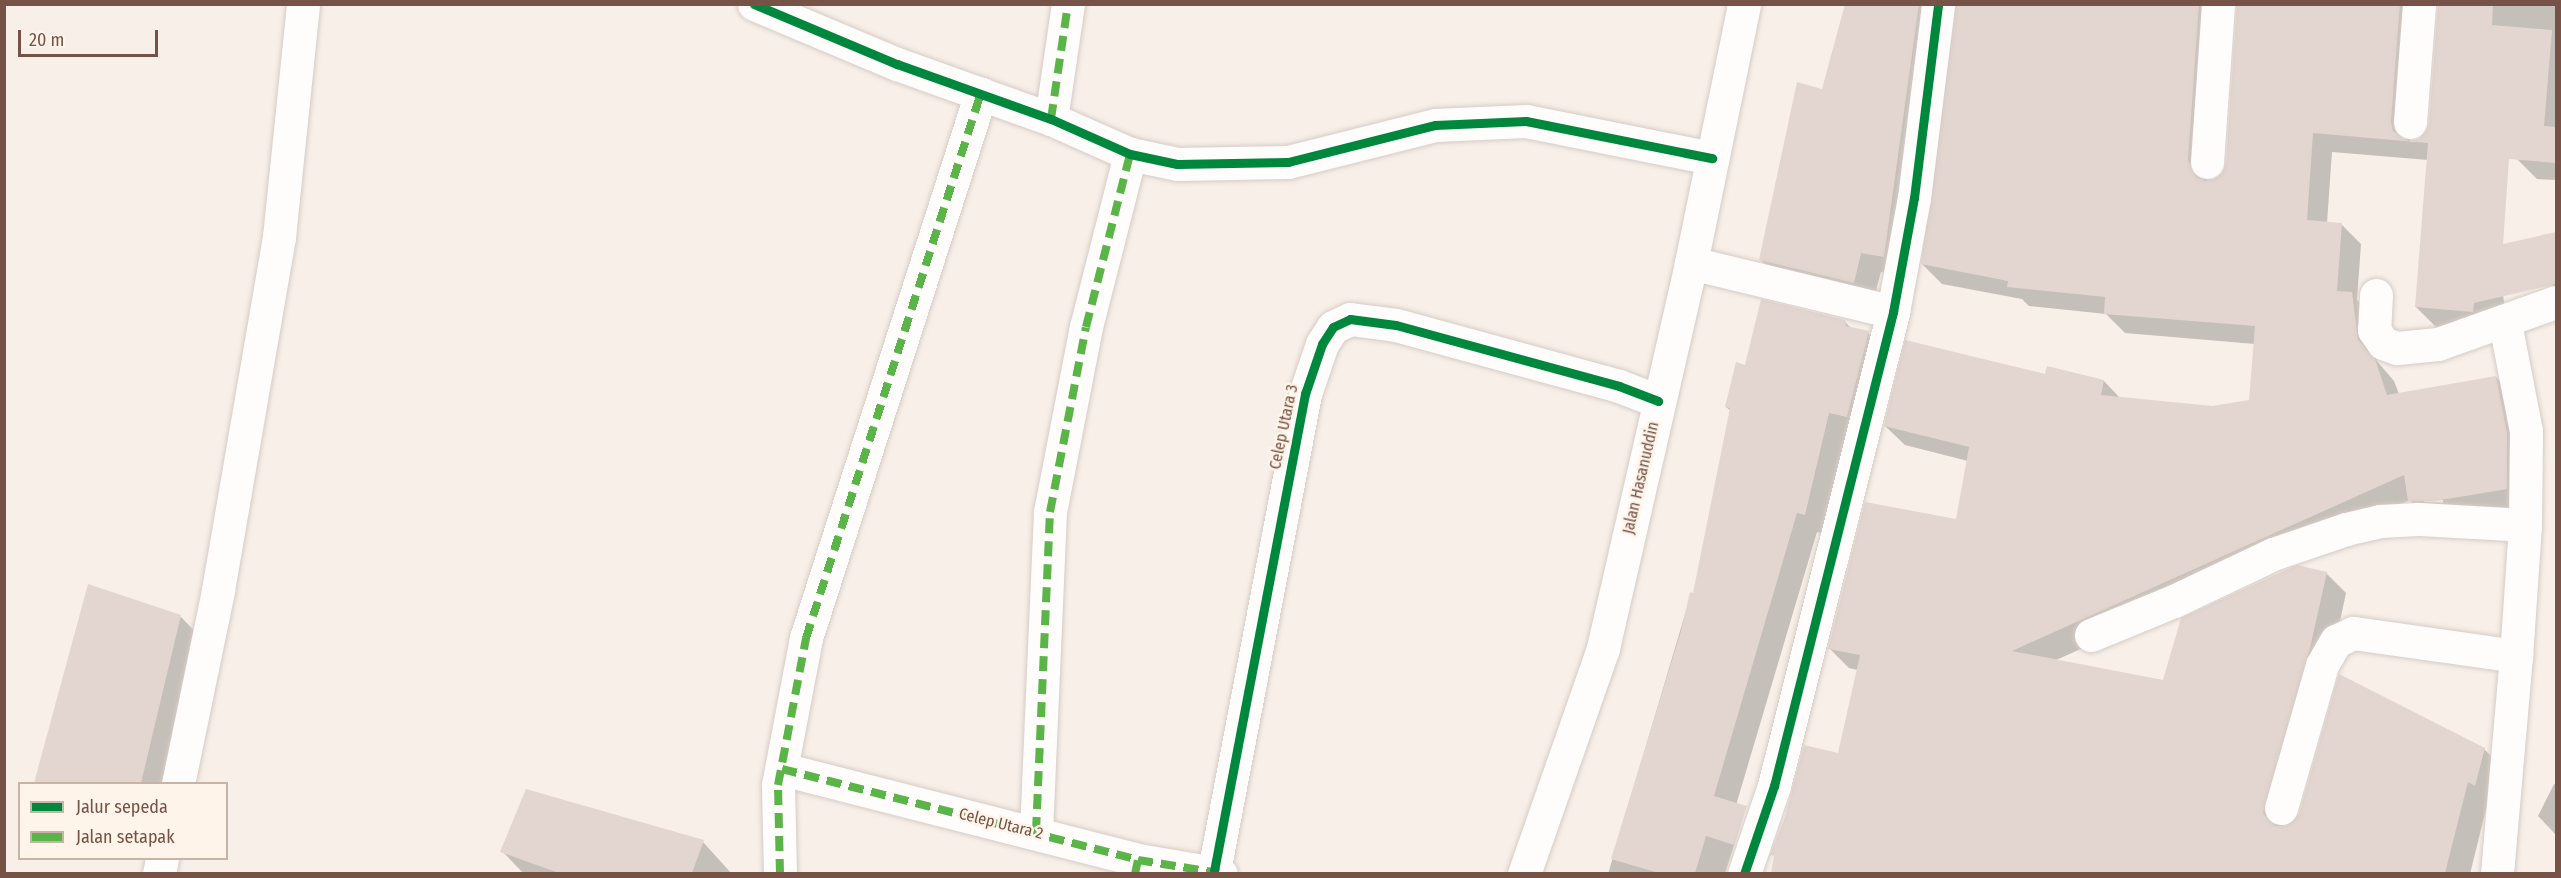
<!DOCTYPE html>
<html>
<head>
<meta charset="utf-8">
<style>
  body { margin:0 }
  #map { position:relative; width:2561px; height:878px; overflow:hidden; background:#f7efe8; font-family:"Fira Sans Condensed",sans-serif }
  div>[style] { position:absolute }
  .shadow>* { inset:0; background:#0003 }
  .building>* { inset:0; background:#e3d6d0 }
  .roads { filter:drop-shadow(0 0 2px #d6cbc5) drop-shadow(0 0 2px #d6cbc5) }
  .minor>* { height:33px; margin:-16.5px; padding:0 16.5px; transform-origin:16.5px; border-radius:16.5px; background:#fefdfc }
  .secondary>* { height:33px; margin:-16.5px; padding:0 16.5px; transform-origin:16.5px; border-radius:16.5px; background:#fefdfc }
  .quiet>* { height:8px; margin-top:-4px; transform-origin:0; background:repeating-linear-gradient(90deg,#5ab447 0 15px,transparent 0 23px) }
  .cycleway>* { height:9px; margin:-4.5px; padding:0 4.5px; transform-origin:4.5px; border-radius:4.5px; background:#00873e }
  span { translate:-50% -50%; white-space:nowrap; text-align:center; line-height:1.15; -webkit-text-stroke:5px #fff4e9; paint-order:stroke }
  .street-label { font-size:16px; color:#765247 }
  .frame { position:absolute; inset:0; border:6px solid #765247; pointer-events:none }
  .legend { position:absolute; left:18px; top:782px; width:210px; height:78px; box-sizing:border-box; background:#fff4e9; border:2px solid #c8b3a8; margin:0; padding:8px 10px; list-style:none; font-size:18px; color:#765247 }
  .legend li { display:flex; align-items:center; gap:12px; height:30px }
  .legend b { width:30px; border:2px solid #c8b3a8 }
  .scale { position:absolute; left:18px; top:30px; width:140px; height:27px; box-sizing:border-box; border:3px solid #765247; border-top:0; padding-left:8px; font-size:18px; line-height:21px; white-space:nowrap; color:#765247; -webkit-text-stroke:4px #fff4e9; paint-order:stroke }
</style>
</head>
<body>
<div id="map">
  <div class="shadow">
    <i style="clip-path:polygon(evenodd,1846px 4px,2556px 4px,2556px 180px,2537px 179px,2517px 159px,2478px 148px,2507px 319px,2492px 331px,2436px 327px,2416px 307px,2428px 160px,2332px 152px,2327px 223px,2341px 224px,2361px 244px,2357px 300px,2371px 314px,2377px 361px,2394px 381px,2399px 394px,2496px 377px,2515px 397px,2526px 508px,2430px 520px,2410px 500px,2054px 661px,2164px 682px,2326px 573px,2346px 593px,2330px 668px,2283px 827px,2484px 749px,2504px 769px,2488px 801px,2470px 874px,1773px 873px,1839px 754px,1858px 670px,1849px 668px,1829px 648px,1957px 521px,1968px 461px,1905px 445px,1885px 426px,2047px 376px,2104px 381px,2121px 399px,2212px 407px,2250px 401px,2255px 344px,2125px 333px,2106px 314px,2029px 306px,2022px 299px,1942px 284px,1922px 264px,1958px 5px,1950px 6px,1903px 276px,1881px 272px,1873px 302px,1781px 280px,1761px 260px,1823px 90px,1846px 4px,2238px 5px,2227px 164px,2223px 174px,2207px 182px,2219px 22px,2229px 7px,2238px 5px,1846px 4px,2439px 5px,2430px 125px,2420px 140px,2410px 142px,2423px 13px,2439px 5px,1846px 4px,2424px 499px,2443px 500px,2443px 503px,2424px 502px,2424px 499px)"></i>
    <i style="clip-path:polygon(2556px 233px,2556px 289px,2551px 284px,2539px 237px)"></i>
    <i style="clip-path:polygon(1844px 321px,1852px 329px,1868px 333px,1888px 352px,1824px 534px,1817px 532px,1734px 812px,1742px 820px,1725px 874px,1608px 874px,1691px 594px,1694px 595px,1731px 411px,1726px 407px,1746px 366px)"></i>
    <i style="clip-path:polygon(181px 617px,210px 647px,177px 784px,42px 784px,37px 778px)"></i>
    <i style="clip-path:polygon(2554px 784px,2556px 785px,2556px 835px,2538px 816px)"></i>
    <i style="clip-path:polygon(703px 842px,732px 874px,524px 874px,502px 851px)"></i>
  </div>
  <div class="building">
    <i style="clip-path:polygon(1845px 4px,1919px 4px,1884px 257px,1861px 253px,1854px 283px,1759px 260px,1797px 82px,1822px 89px)"></i>
    <i style="clip-path:polygon(1956px 4px,2199px 4px,2188px 161px,2196px 177px,2206px 181px,2222px 173px,2226px 163px,2237px 4px,2400px 4px,2391px 121px,2393px 131px,2408px 141px,2419px 139px,2429px 124px,2438px 4px,2493px 4px,2492px 25px,2552px 30px,2544px 126px,2556px 127px,2556px 163px,2509px 159px,2503px 244px,2556px 232px,2556px 284px,2474px 303px,2473px 312px,2415px 307px,2428px 143px,2313px 133px,2307px 220px,2342px 223px,2337px 291px,2352px 292px,2358px 340px,2375px 359px,2387px 395px,2496px 376px,2507px 433px,2507px 489px,2435px 501px,2408px 501px,2404px 475px,2012px 651px,2163px 680px,2181px 618px,2297px 565px,2327px 572px,2310px 648px,2263px 813px,2275px 826px,2285px 826px,2299px 814px,2339px 674px,2485px 748px,2475px 786px,2468px 782px,2445px 873px,1771px 873px,1774px 856px,1770px 855px,1785px 817px,1804px 745px,1838px 753px,1860px 655px,1828px 649px,1865px 502px,1956px 519px,1969px 447px,1884px 426px,1905px 340px,2045px 374px,2047px 366px,2104px 380px,2101px 395px,2212px 406px,2249px 400px,2255px 326px,2104px 314px,2105px 297px,2007px 287px,2008px 281px,1921px 264px)"></i>
    <i style="clip-path:polygon(1761px 299px,1845px 320px,1846px 326px,1869px 331px,1847px 417px,1829px 413px,1805px 515px,1797px 513px,1714px 796px,1747px 806px,1734px 845px,1706px 836px,1695px 873px,1659px 873px,1611px 859px,1681px 631px,1690px 592px,1693px 593px,1730px 408px,1725px 407px,1736px 362px,1745px 365px)"></i>
    <i style="clip-path:polygon(88px 584px,181px 615px,141px 783px,34px 783px)"></i>
    <i style="clip-path:polygon(526px 789px,704px 840px,692px 873px,559px 873px,500px 852px)"></i>
  </div>
  <div class="roads">
    <div class="minor">
      <i style="left:754px;top:4px;width:155px;rotate:22.8deg"></i>
      <i style="left:897px;top:64px;width:164px;rotate:19.7deg"></i>
      <i style="left:1051px;top:119px;width:86px;rotate:23.9deg"></i>
      <i style="left:1130px;top:154px;width:48px;rotate:12deg"></i>
      <i style="left:1177px;top:164px;width:111px;rotate:-1deg"></i>
      <i style="left:1288px;top:162px;width:152px;rotate:-14.1deg"></i>
      <i style="left:1435px;top:125px;width:91px;rotate:-2.5deg"></i>
      <i style="left:1526px;top:121px;width:190px;rotate:11.3deg"></i>
      <i style="left:1051px;top:119px;width:116px;rotate:-81.6deg"></i>
      <i style="left:2410px;top:122px;width:118px;rotate:-85.6deg"></i>
      <i style="left:2207px;top:162px;width:158px;rotate:-86deg"></i>
      <i style="left:1691px;top:263px;width:208px;rotate:13.6deg"></i>
      <i style="left:2376px;top:295px;width:35px;rotate:93deg"></i>
      <i style="left:2374px;top:330px;width:16px;rotate:55deg"></i>
      <i style="left:2383px;top:343px;width:15px;rotate:20deg"></i>
      <i style="left:2397px;top:348px;width:41px;rotate:-5.6deg"></i>
      <i style="left:2438px;top:344px;width:125px;rotate:-19.6deg"></i>
      <i style="left:2505px;top:323px;width:110px;rotate:79deg"></i>
      <i style="left:2526px;top:431px;width:94px;rotate:90.6deg"></i>
      <i style="left:2525px;top:525px;width:131px;rotate:93.9deg"></i>
      <i style="left:2091px;top:635px;width:90px;rotate:-22.3deg"></i>
      <i style="left:2174px;top:601px;width:110px;rotate:-25.4deg"></i>
      <i style="left:2273px;top:554px;width:77px;rotate:-18.9deg"></i>
      <i style="left:2346px;top:529px;width:35px;rotate:-13deg"></i>
      <i style="left:2380px;top:521px;width:38px;rotate:-3deg"></i>
      <i style="left:2418px;top:519px;width:107px;rotate:3.2deg"></i>
      <i style="left:782px;top:769px;width:367px;rotate:14.3deg"></i>
      <i style="left:1138px;top:860px;width:84px;rotate:9.6deg"></i>
      <i style="left:178px;top:784px;width:198px;rotate:-78.3deg"></i>
      <i style="left:218px;top:590px;width:358px;rotate:-80.2deg"></i>
      <i style="left:279px;top:237px;width:234px;rotate:-84.1deg"></i>
      <i style="left:2281px;top:808px;width:149px;rotate:-74deg"></i>
      <i style="left:2322px;top:665px;width:28px;rotate:-60deg"></i>
      <i style="left:2336px;top:641px;width:19px;rotate:-25deg"></i>
      <i style="left:2353px;top:633px;width:165px;rotate:8deg"></i>
      <i style="left:2516px;top:656px;width:219px;rotate:95deg"></i>
      <i style="left:1036px;top:832px;width:320px;rotate:-87.5deg"></i>
      <i style="left:1050px;top:512px;width:188px;rotate:-79deg"></i>
      <i style="left:1086px;top:327px;width:179px;rotate:-75.7deg"></i>
      <i style="left:1214px;top:871px;width:486px;rotate:-79.2deg"></i>
      <i style="left:1305px;top:394px;width:53px;rotate:-71.2deg"></i>
      <i style="left:1322px;top:344px;width:20px;rotate:-57deg"></i>
      <i style="left:1333px;top:327px;width:19px;rotate:-25deg"></i>
      <i style="left:1350px;top:319px;width:46px;rotate:7.4deg"></i>
      <i style="left:1396px;top:325px;width:231px;rotate:15.3deg"></i>
      <i style="left:1619px;top:386px;width:42px;rotate:21deg"></i>
      <i style="left:159px;top:874px;width:16px;rotate:-79deg"></i>
      <i style="left:780px;top:874px;width:89px;rotate:-91.3deg"></i>
      <i style="left:778px;top:785px;width:150px;rotate:-79.2deg"></i>
      <i style="left:806px;top:638px;width:572px;rotate:-72.2deg"></i>
      <i style="left:1744px;top:874px;width:93px;rotate:-71.2deg"></i>
      <i style="left:1774px;top:786px;width:489px;rotate:-75.9deg"></i>
      <i style="left:1893px;top:312px;width:116px;rotate:-79.6deg"></i>
      <i style="left:1914px;top:198px;width:195px;rotate:-82.9deg"></i>
    </div>
    <div class="secondary">
      <i style="left:1524px;top:874px;width:239px;rotate:-70.7deg"></i>
      <i style="left:1603px;top:648px;width:395px;rotate:-77.1deg"></i>
      <i style="left:1691px;top:263px;width:264px;rotate:-78.4deg"></i>
    </div>
  </div>
  <div class="quiet">
    <i style="left:1051px;top:119px;width:116px;rotate:-81.6deg"></i>
    <i style="left:782px;top:769px;width:367px;rotate:14.3deg"></i>
    <i style="left:1138px;top:860px;width:82px;rotate:9.1deg"></i>
    <i style="left:1036px;top:832px;width:320px;rotate:-87.5deg"></i>
    <i style="left:1050px;top:512px;width:188px;rotate:-79deg"></i>
    <i style="left:1086px;top:327px;width:179px;rotate:-75.7deg"></i>
    <i style="left:780px;top:874px;width:89px;rotate:-91.3deg"></i>
    <i style="left:778px;top:785px;width:150px;rotate:-79.2deg"></i>
    <i style="left:806px;top:638px;width:572px;rotate:-72.2deg"></i>
    <i style="left:1135px;top:874px;width:14px;rotate:-78deg"></i>
  </div>
  <div class="cycleway">
    <i style="left:754px;top:4px;width:155px;rotate:22.8deg"></i>
    <i style="left:897px;top:64px;width:164px;rotate:19.7deg"></i>
    <i style="left:1051px;top:119px;width:86px;rotate:23.9deg"></i>
    <i style="left:1130px;top:154px;width:48px;rotate:12deg"></i>
    <i style="left:1177px;top:164px;width:111px;rotate:-1deg"></i>
    <i style="left:1288px;top:162px;width:152px;rotate:-14.1deg"></i>
    <i style="left:1435px;top:125px;width:91px;rotate:-2.5deg"></i>
    <i style="left:1526px;top:121px;width:190px;rotate:11.3deg"></i>
    <i style="left:1214px;top:871px;width:486px;rotate:-79.2deg"></i>
    <i style="left:1305px;top:394px;width:53px;rotate:-71.2deg"></i>
    <i style="left:1322px;top:344px;width:20px;rotate:-57deg"></i>
    <i style="left:1333px;top:327px;width:19px;rotate:-25deg"></i>
    <i style="left:1350px;top:319px;width:46px;rotate:7.4deg"></i>
    <i style="left:1396px;top:325px;width:231px;rotate:15.3deg"></i>
    <i style="left:1619px;top:386px;width:42px;rotate:21deg"></i>
    <i style="left:1744px;top:874px;width:93px;rotate:-71.2deg"></i>
    <i style="left:1774px;top:786px;width:489px;rotate:-75.9deg"></i>
    <i style="left:1893px;top:312px;width:116px;rotate:-79.6deg"></i>
    <i style="left:1914px;top:198px;width:195px;rotate:-82.9deg"></i>
  </div>
  <div class="street-label">
    <span style="left:1284px;top:427px;rotate:-78deg">Celep Utara 3</span>
    <span style="left:1641px;top:478px;rotate:-77deg">Jalan Hasanuddin</span>
    <span style="left:1001px;top:824px;rotate:14deg">Celep Utara 2</span>
  </div>
  <div class="frame"></div>
  <ul class="legend">
  <li><b style="height:8px;background:#00873e"></b>Jalur sepeda</li>
  <li><b style="height:8px;background:#5ab447"></b>Jalan setapak</li>
  </ul>
  <div class="scale">20 m</div>
</div>
</body>
</html>
